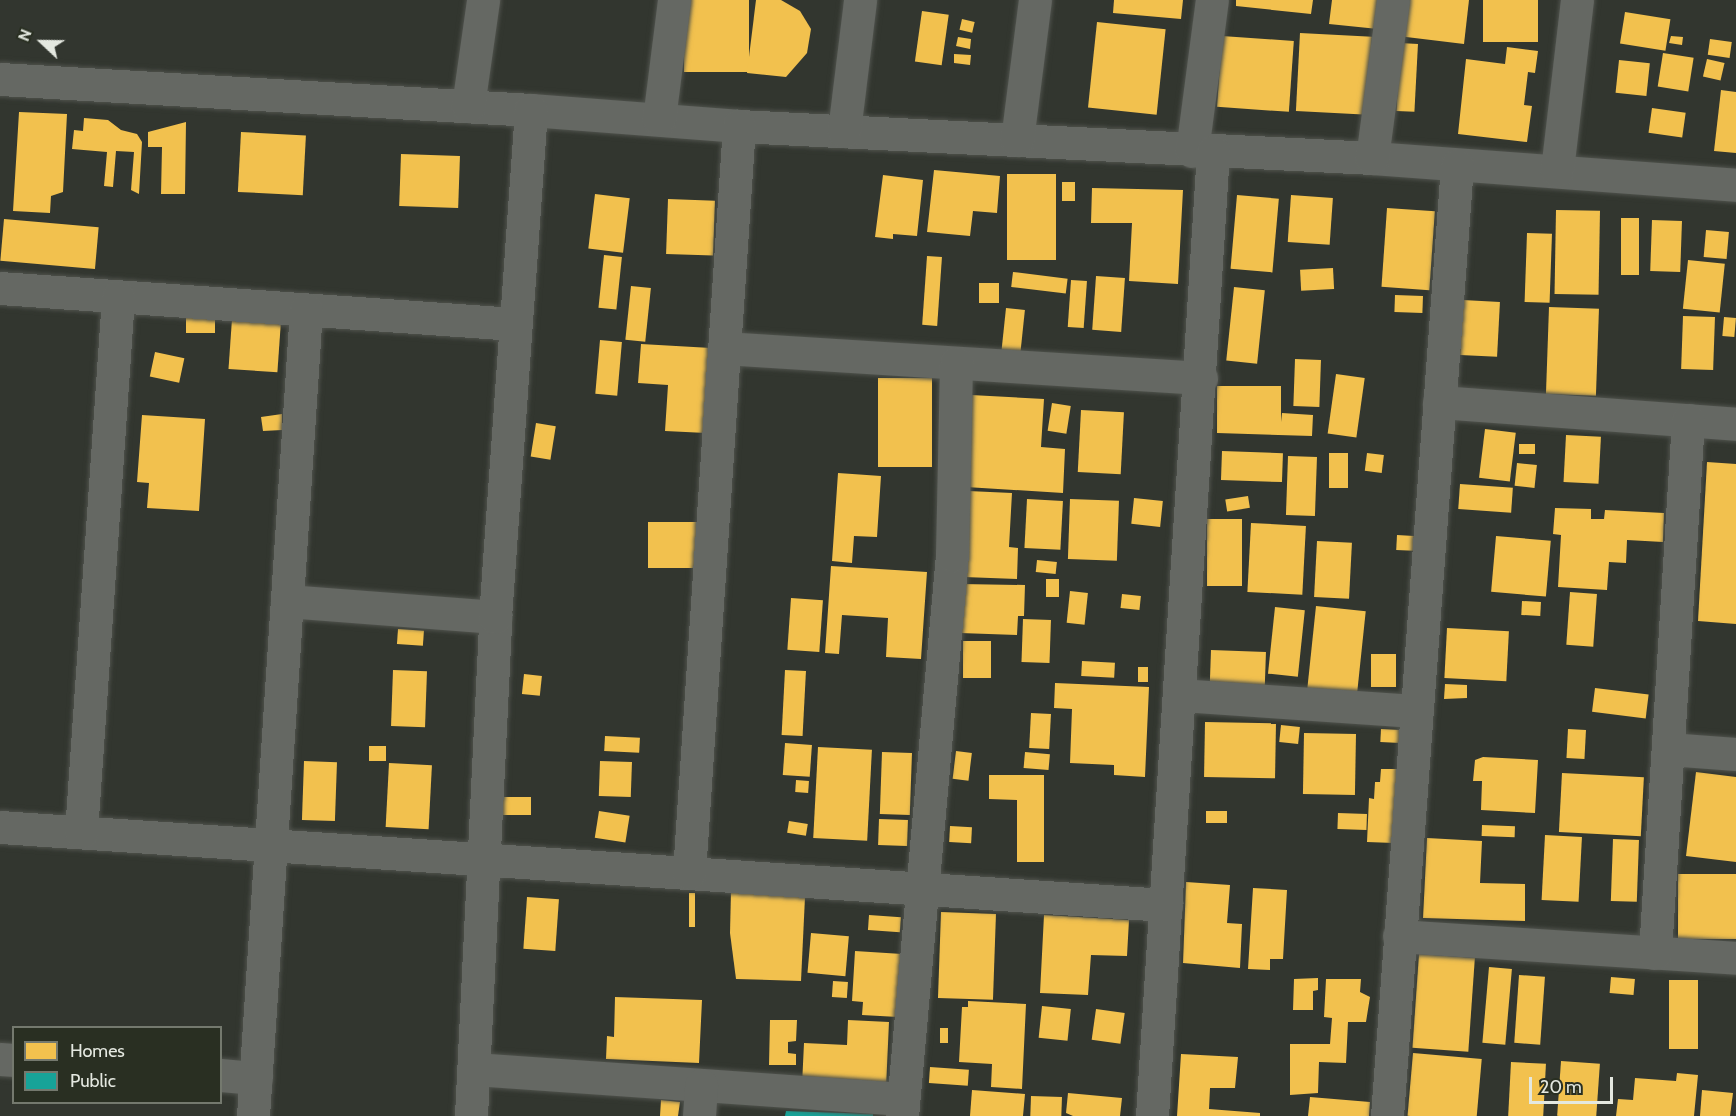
<!DOCTYPE html>
<html>
<head>
<meta charset="utf-8">
<style>
  body { margin:0 }
  #map { position:relative; width:1736px; height:1116px; overflow:hidden; background:#32362f; font-family:Cabin,sans-serif }
  div>[style] { position:absolute }
  .homes>* { inset:0; background:#f2c14e; transform-origin:0 0 }
  .public>* { inset:0; background:#17a398 }
  .roads { filter:drop-shadow(0 0 2px #4f524c) drop-shadow(0 0 2px #4f524c) }
  .minor>* { height:33px; margin:-16.5px; padding:0 16.5px; transform-origin:16.5px; border-radius:16.5px; background:#656863 }
  span { translate:-50% -50%; white-space:nowrap; text-align:center; line-height:1.15; -webkit-text-stroke:6px #292f22; paint-order:stroke }
  .legend { position:absolute; left:12px; top:1026px; width:210px; height:78px; box-sizing:border-box; background:#292f22; border:2px solid #74796e; margin:0; padding:8px 10px; list-style:none; font-size:18px; color:#e4e8e0 }
  .legend li { display:flex; align-items:center; gap:12px; height:30px }
  .legend b { width:30px; border:2px solid #74796e }
  .north { position:absolute; left:12px; top:12px; width:60px; height:60px; -webkit-text-stroke:4px #292f22; paint-order:stroke; rotate:292deg; font-size:16px; font-weight:700; line-height:24px; text-align:center; color:#e4e8e0 }
  .north::after { content:''; display:block; margin:auto; width:21px; height:27px; background:#e4e8e0; clip-path:polygon(50% 0,100% 100%,50% 72%,0 100%) }
  .scale { position:absolute; left:1529px; top:1077px; width:84px; height:27px; box-sizing:border-box; border:3px solid #e4e8e0; border-top:0; padding-left:8px; font-size:18px; line-height:21px; white-space:nowrap; color:#e4e8e0; -webkit-text-stroke:4px #292f22; paint-order:stroke }
</style>
</head>
<body>
<div id="map">
  <div class="homes">
    <i style="left:684px;top:0;width:65px;height:72px"></i>
    <i style="clip-path:polygon(756px 0,781px 0,800px 11px,811px 29px,807px 53px,786px 77px,747px 73px)"></i>
    <i style="clip-path:polygon(1114px 0,1183px 0,1181px 19px,1113px 13px)"></i>
    <i style="clip-path:polygon(1236px 0,1313px 0,1311px 14px,1236px 6px)"></i>
    <i style="clip-path:polygon(1332px 0,1381px 0,1378px 29px,1329px 24px)"></i>
    <i style="clip-path:polygon(1403px 0,1469px 0,1464px 44px,1398px 36px)"></i>
    <i style="left:1483px;top:0;width:55px;height:42px"></i>
    <i style="left:922px;top:11px;width:27px;height:51px;rotate:8deg"></i>
    <i style="left:1625px;top:12px;width:46px;height:32px;rotate:9deg"></i>
    <i style="left:962px;top:19px;width:13px;height:11px;rotate:13deg"></i>
    <i style="left:1097px;top:22px;width:69px;height:86px;rotate:6deg"></i>
    <i style="left:1300px;top:33px;width:72px;height:78px;rotate:3deg"></i>
    <i style="left:1222px;top:36px;width:72px;height:71px;rotate:4deg"></i>
    <i style="clip-path:polygon(1671px 36px,1683px 37px,1682px 45px,1669px 43px)"></i>
    <i style="clip-path:polygon(958px 37px,971px 39px,970px 49px,956px 46px)"></i>
    <i style="left:1710px;top:39px;width:22px;height:16px;rotate:8deg"></i>
    <i style="left:1400px;top:43px;width:18px;height:68px;rotate:3deg"></i>
    <i style="clip-path:polygon(1507px 47px,1538px 51px,1535px 73px,1528px 72px,1524px 105px,1532px 106px,1527px 142px,1458px 134px,1466px 59px,1505px 64px)"></i>
    <i style="left:1663px;top:53px;width:31px;height:34px;rotate:9deg"></i>
    <i style="clip-path:polygon(954px 54px,971px 55px,970px 65px,954px 63px)"></i>
    <i style="left:1707px;top:59px;width:18px;height:18px;rotate:13deg"></i>
    <i style="left:1619px;top:60px;width:31px;height:33px;rotate:6deg"></i>
    <i style="clip-path:polygon(1721px 90px,1736px 92px,1736px 153px,1714px 151px)"></i>
    <i style="left:1652px;top:108px;width:34px;height:25px;rotate:8deg"></i>
    <i style="clip-path:polygon(19px 112px,67px 114px,63px 192px,51px 196px,50px 213px,13px 211px)"></i>
    <i style="clip-path:polygon(84px 118px,108px 120px,121px 130px,137px 134px,142px 142px,139px 194px,131px 190px,134px 152px,116px 151px,113px 187px,104px 186px,107px 152px,72px 149px,74px 130px,83px 131px)"></i>
    <i style="clip-path:polygon(186px 122px,185px 194px,161px 194px,162px 147px,148px 147px,148px 132px)"></i>
    <i style="left:241px;top:132px;width:65px;height:60px;rotate:3deg"></i>
    <i style="left:401px;top:154px;width:59px;height:52px;rotate:2deg"></i>
    <i style="clip-path:polygon(934px 170px,1000px 176px,997px 213px,973px 211px,970px 236px,927px 232px)"></i>
    <i style="left:1007px;top:174px;width:49px;height:86px"></i>
    <i style="clip-path:polygon(883px 175px,923px 180px,917px 236px,893px 234px,893px 239px,875px 237px)"></i>
    <i style="left:1062px;top:182px;width:13px;height:19px"></i>
    <i style="clip-path:polygon(1092px 188px,1183px 190px,1178px 284px,1129px 281px,1132px 223px,1091px 223px)"></i>
    <i style="left:595px;top:194px;width:35px;height:55px;rotate:7deg"></i>
    <i style="left:1237px;top:195px;width:42px;height:74px;rotate:5deg"></i>
    <i style="left:1291px;top:195px;width:42px;height:47px;rotate:4deg"></i>
    <i style="left:668px;top:199px;width:47px;height:55px;rotate:2deg"></i>
    <i style="left:1387px;top:208px;width:48px;height:79px;rotate:4deg"></i>
    <i style="left:1556px;top:210px;width:44px;height:84px;rotate:1deg"></i>
    <i style="left:1621px;top:218px;width:18px;height:57px"></i>
    <i style="left:4px;top:219px;width:95px;height:42px;rotate:5deg"></i>
    <i style="left:1652px;top:220px;width:30px;height:51px;rotate:2deg"></i>
    <i style="left:1706px;top:230px;width:23px;height:27px;rotate:5deg"></i>
    <i style="left:1527px;top:233px;width:25px;height:69px;rotate:2deg"></i>
    <i style="left:604px;top:255px;width:18px;height:53px;rotate:6deg"></i>
    <i style="left:927px;top:256px;width:15px;height:69px;rotate:4deg"></i>
    <i style="left:1688px;top:260px;width:37px;height:49px;rotate:6deg"></i>
    <i style="left:1333px;top:268px;width:21px;height:33px;rotate:87deg"></i>
    <i style="left:1013px;top:272px;width:55px;height:15px;rotate:7deg"></i>
    <i style="left:1096px;top:276px;width:29px;height:54px;rotate:4deg"></i>
    <i style="left:1071px;top:280px;width:16px;height:47px;rotate:4deg"></i>
    <i style="left:979px;top:283px;width:20px;height:20px"></i>
    <i style="left:631px;top:286px;width:20px;height:54px;rotate:6deg"></i>
    <i style="left:1234px;top:287px;width:31px;height:74px;rotate:6deg"></i>
    <i style="left:1395px;top:295px;width:28px;height:17px;rotate:2deg"></i>
    <i style="left:1463px;top:300px;width:37px;height:55px;rotate:3deg"></i>
    <i style="left:1549px;top:307px;width:50px;height:87px;rotate:2deg"></i>
    <i style="left:1006px;top:308px;width:19px;height:45px;rotate:6deg"></i>
    <i style="left:215px;top:316px;width:17px;height:29px;rotate:90deg"></i>
    <i style="left:1683px;top:316px;width:32px;height:53px;rotate:2deg"></i>
    <i style="left:1724px;top:317px;width:12px;height:19px;rotate:5deg"></i>
    <i style="left:232px;top:319px;width:49px;height:50px;rotate:4deg"></i>
    <i style="left:600px;top:340px;width:22px;height:54px;rotate:5deg"></i>
    <i style="clip-path:polygon(641px 344px,711px 348px,706px 433px,665px 431px,668px 385px,638px 383px)"></i>
    <i style="left:155px;top:352px;width:30px;height:25px;rotate:12deg"></i>
    <i style="left:1295px;top:359px;width:26px;height:47px;rotate:2deg"></i>
    <i style="left:1336px;top:374px;width:29px;height:60px;rotate:8deg"></i>
    <i style="left:878px;top:378px;width:54px;height:89px"></i>
    <i style="clip-path:polygon(1217px 386px,1281px 386px,1281px 422px,1282px 413px,1313px 415px,1312px 436px,1217px 433px)"></i>
    <i style="clip-path:polygon(971px 395px,1044px 399px,1041px 447px,1065px 449px,1063px 493px,966px 487px)"></i>
    <i style="left:1052px;top:403px;width:19px;height:28px;rotate:9deg"></i>
    <i style="left:1081px;top:410px;width:43px;height:62px;rotate:3deg"></i>
    <i style="clip-path:polygon(282px 414px,282px 430px,263px 431px,261px 417px)"></i>
    <i style="clip-path:polygon(142px 415px,205px 419px,199px 511px,147px 508px,149px 483px,137px 482px)"></i>
    <i style="left:536px;top:423px;width:20px;height:34px;rotate:9deg"></i>
    <i style="left:1485px;top:429px;width:31px;height:49px;rotate:7deg"></i>
    <i style="left:1566px;top:435px;width:35px;height:47px;rotate:3deg"></i>
    <i style="left:1519px;top:444px;width:16px;height:10px"></i>
    <i style="left:1222px;top:451px;width:61px;height:29px;rotate:2deg"></i>
    <i style="left:1329px;top:453px;width:19px;height:35px"></i>
    <i style="left:1367px;top:453px;width:17px;height:18px;rotate:7deg"></i>
    <i style="left:1288px;top:456px;width:29px;height:59px;rotate:2deg"></i>
    <i style="clip-path:polygon(1707px 462px,1736px 464px,1736px 624px,1698px 621px)"></i>
    <i style="left:1517px;top:463px;width:20px;height:23px;rotate:6deg"></i>
    <i style="clip-path:polygon(838px 473px,881px 476px,877px 537px,854px 536px,852px 563px,832px 561px)"></i>
    <i style="left:1460px;top:484px;width:53px;height:25px;rotate:4deg"></i>
    <i style="clip-path:polygon(968px 491px,1012px 493px,1009px 547px,1018px 548px,1017px 579px,964px 577px)"></i>
    <i style="left:1248px;top:496px;width:12px;height:23px;rotate:81deg"></i>
    <i style="left:1134px;top:498px;width:29px;height:26px;rotate:6deg"></i>
    <i style="left:1027px;top:499px;width:36px;height:49px;rotate:3deg"></i>
    <i style="left:1070px;top:499px;width:49px;height:60px;rotate:2deg"></i>
    <i style="clip-path:polygon(1555px 508px,1591px 509px,1591px 519px,1604px 519px,1605px 510px,1664px 513px,1663px 542px,1627px 540px,1626px 563px,1609px 562px,1607px 590px,1558px 587px,1561px 535px,1553px 534px)"></i>
    <i style="left:1207px;top:519px;width:35px;height:67px"></i>
    <i style="left:648px;top:522px;width:48px;height:46px"></i>
    <i style="left:1251px;top:523px;width:55px;height:69px;rotate:3deg"></i>
    <i style="left:1397px;top:535px;width:17px;height:15px;rotate:3deg"></i>
    <i style="left:1496px;top:536px;width:55px;height:56px;rotate:5deg"></i>
    <i style="left:1317px;top:541px;width:35px;height:56px;rotate:3deg"></i>
    <i style="left:1037px;top:560px;width:20px;height:12px;rotate:6deg"></i>
    <i style="clip-path:polygon(831px 566px,927px 572px,921px 659px,886px 657px,888px 618px,842px 615px,839px 654px,825px 653px)"></i>
    <i style="left:1046px;top:579px;width:13px;height:18px"></i>
    <i style="clip-path:polygon(961px 584px,1025px 585px,1024px 616px,1018px 616px,1017px 635px,960px 633px)"></i>
    <i style="left:1070px;top:591px;width:18px;height:32px;rotate:6deg"></i>
    <i style="left:1570px;top:592px;width:27px;height:53px;rotate:4deg"></i>
    <i style="left:1122px;top:594px;width:19px;height:14px;rotate:6deg"></i>
    <i style="left:791px;top:598px;width:32px;height:52px;rotate:4deg"></i>
    <i style="left:1522px;top:601px;width:19px;height:14px;rotate:3deg"></i>
    <i style="left:1316px;top:606px;width:50px;height:85px;rotate:6deg"></i>
    <i style="left:1275px;top:607px;width:30px;height:67px;rotate:6deg"></i>
    <i style="left:1023px;top:619px;width:28px;height:43px;rotate:2deg"></i>
    <i style="left:1447px;top:628px;width:62px;height:50px;rotate:3deg"></i>
    <i style="left:398px;top:629px;width:26px;height:15px;rotate:4deg"></i>
    <i style="left:963px;top:641px;width:28px;height:37px"></i>
    <i style="left:1211px;top:650px;width:55px;height:34px;rotate:2deg"></i>
    <i style="left:1371px;top:654px;width:25px;height:33px"></i>
    <i style="left:1082px;top:661px;width:33px;height:15px;rotate:3deg"></i>
    <i style="left:1138px;top:667px;width:10px;height:15px"></i>
    <i style="left:393px;top:670px;width:34px;height:56px;rotate:2deg"></i>
    <i style="left:785px;top:670px;width:21px;height:65px;rotate:3deg"></i>
    <i style="left:524px;top:674px;width:18px;height:20px;rotate:6deg"></i>
    <i style="clip-path:polygon(1055px 683px,1149px 687px,1145px 777px,1114px 775px,1114px 765px,1070px 763px,1072px 709px,1054px 708px)"></i>
    <i style="clip-path:polygon(1445px 684px,1467px 685px,1467px 698px,1444px 699px)"></i>
    <i style="left:1595px;top:688px;width:54px;height:24px;rotate:7deg"></i>
    <i style="left:1031px;top:713px;width:20px;height:35px;rotate:3deg"></i>
    <i style="left:1205px;top:722px;width:71px;height:55px;rotate:1deg"></i>
    <i style="left:1281px;top:725px;width:19px;height:17px;rotate:6deg"></i>
    <i style="left:1381px;top:729px;width:20px;height:13px;rotate:3deg"></i>
    <i style="left:1568px;top:729px;width:18px;height:29px;rotate:3deg"></i>
    <i style="left:1304px;top:733px;width:52px;height:61px;rotate:1deg"></i>
    <i style="left:605px;top:736px;width:35px;height:15px;rotate:3deg"></i>
    <i style="left:785px;top:743px;width:27px;height:32px;rotate:4deg"></i>
    <i style="left:369px;top:746px;width:17px;height:15px"></i>
    <i style="left:818px;top:747px;width:54px;height:91px;rotate:3deg"></i>
    <i style="left:956px;top:751px;width:16px;height:28px;rotate:7deg"></i>
    <i style="left:882px;top:752px;width:30px;height:62px;rotate:2deg"></i>
    <i style="left:1025px;top:752px;width:25px;height:16px;rotate:5deg"></i>
    <i style="clip-path:polygon(1483px 757px,1538px 760px,1535px 813px,1481px 810px,1482px 781px,1473px 781px,1475px 760px)"></i>
    <i style="left:304px;top:761px;width:33px;height:59px;rotate:2deg"></i>
    <i style="left:600px;top:761px;width:32px;height:35px;rotate:2deg"></i>
    <i style="left:389px;top:763px;width:43px;height:64px;rotate:3deg"></i>
    <i style="clip-path:polygon(1381px 769px,1397px 769px,1394px 843px,1367px 842px,1369px 798px,1374px 799px,1375px 782px,1380px 782px)"></i>
    <i style="clip-path:polygon(1696px 772px,1736px 777px,1736px 862px,1686px 856px)"></i>
    <i style="left:1562px;top:773px;width:82px;height:59px;rotate:3deg"></i>
    <i style="clip-path:polygon(989px 775px,1044px 775px,1044px 862px,1017px 862px,1017px 800px,989px 799px)"></i>
    <i style="left:796px;top:780px;width:13px;height:12px;rotate:4deg"></i>
    <i style="left:503px;top:797px;width:28px;height:18px"></i>
    <i style="left:599px;top:811px;width:31px;height:27px;rotate:9deg"></i>
    <i style="left:1206px;top:811px;width:21px;height:12px"></i>
    <i style="left:1338px;top:813px;width:29px;height:16px;rotate:2deg"></i>
    <i style="left:879px;top:819px;width:29px;height:26px;rotate:2deg"></i>
    <i style="left:789px;top:821px;width:19px;height:12px;rotate:9deg"></i>
    <i style="left:1482px;top:825px;width:33px;height:11px;rotate:2deg"></i>
    <i style="left:950px;top:826px;width:22px;height:16px;rotate:3deg"></i>
    <i style="left:1545px;top:835px;width:37px;height:65px;rotate:3deg"></i>
    <i style="clip-path:polygon(1427px 838px,1482px 841px,1480px 883px,1525px 884px,1525px 921px,1423px 918px)"></i>
    <i style="left:1613px;top:839px;width:26px;height:62px;rotate:2deg"></i>
    <i style="left:1678px;top:874px;width:58px;height:65px"></i>
    <i style="clip-path:polygon(1186px 882px,1230px 885px,1227px 923px,1242px 924px,1240px 968px,1183px 963px)"></i>
    <i style="clip-path:polygon(1253px 888px,1287px 890px,1283px 959px,1270px 959px,1270px 970px,1248px 969px)"></i>
    <i style="clip-path:polygon(731px 891px,805px 897px,801px 981px,736px 979px,730px 933px)"></i>
    <i style="left:689px;top:893px;width:6px;height:34px"></i>
    <i style="left:527px;top:897px;width:32px;height:52px;rotate:4deg"></i>
    <i style="left:941px;top:912px;width:55px;height:86px;rotate:2deg"></i>
    <i style="left:869px;top:915px;width:32px;height:15px;rotate:4deg"></i>
    <i style="clip-path:polygon(1044px 915px,1129px 920px,1127px 956px,1091px 955px,1088px 995px,1040px 993px)"></i>
    <i style="left:811px;top:933px;width:38px;height:40px;rotate:5deg"></i>
    <i style="clip-path:polygon(855px 951px,902px 954px,898px 1017px,862px 1015px,863px 1002px,852px 1001px)"></i>
    <i style="left:1419px;top:954px;width:56px;height:94px;rotate:4deg"></i>
    <i style="left:1489px;top:967px;width:23px;height:76px;rotate:5deg"></i>
    <i style="left:1519px;top:975px;width:26px;height:68px;rotate:4deg"></i>
    <i style="left:1611px;top:977px;width:24px;height:16px;rotate:5deg"></i>
    <i style="clip-path:polygon(1318px 978px,1318px 990px,1313px 991px,1313px 1010px,1293px 1010px,1294px 979px)"></i>
    <i style="clip-path:polygon(1326px 979px,1361px 979px,1360px 992px,1370px 997px,1366px 1022px,1348px 1022px,1346px 1063px,1319px 1062px,1318px 1093px,1290px 1095px,1290px 1044px,1330px 1044px,1332px 1018px,1324px 1017px)"></i>
    <i style="left:1669px;top:980px;width:29px;height:69px"></i>
    <i style="left:833px;top:981px;width:15px;height:16px;rotate:4deg"></i>
    <i style="clip-path:polygon(615px 997px,702px 1000px,699px 1063px,606px 1059px,607px 1036px,614px 1037px)"></i>
    <i style="clip-path:polygon(968px 1001px,1026px 1004px,1022px 1089px,991px 1087px,992px 1064px,959px 1062px,962px 1007px,968px 1007px)"></i>
    <i style="left:1042px;top:1006px;width:29px;height:32px;rotate:6deg"></i>
    <i style="left:1096px;top:1009px;width:29px;height:31px;rotate:8deg"></i>
    <i style="clip-path:polygon(770px 1020px,797px 1020px,796px 1041px,788px 1042px,788px 1053px,796px 1054px,796px 1065px,769px 1065px)"></i>
    <i style="clip-path:polygon(848px 1020px,889px 1022px,886px 1089px,802px 1085px,804px 1043px,847px 1045px)"></i>
    <i style="left:940px;top:1028px;width:8px;height:15px"></i>
    <i style="left:1413px;top:1053px;width:69px;height:63px;rotate:5deg"></i>
    <i style="clip-path:polygon(1181px 1054px,1238px 1057px,1235px 1088px,1210px 1088px,1209px 1109px,1260px 1113px,1260px 1116px,1177px 1116px)"></i>
    <i style="left:1561px;top:1061px;width:39px;height:55px;rotate:4deg"></i>
    <i style="left:1511px;top:1062px;width:35px;height:54px;rotate:3deg"></i>
    <i style="left:930px;top:1067px;width:39px;height:16px;rotate:4deg"></i>
    <i style="clip-path:polygon(1677px 1073px,1698px 1075px,1694px 1116px,1616px 1116px,1618px 1099px,1633px 1100px,1635px 1078px,1676px 1081px)"></i>
    <i style="clip-path:polygon(972px 1090px,1025px 1094px,1023px 1116px,970px 1116px)"></i>
    <i style="clip-path:polygon(1702px 1090px,1733px 1093px,1730px 1116px,1700px 1116px)"></i>
    <i style="clip-path:polygon(1068px 1093px,1122px 1098px,1120px 1116px,1073px 1116px,1066px 1113px)"></i>
    <i style="left:1031px;top:1096px;width:31px;height:20px;rotate:2deg"></i>
    <i style="clip-path:polygon(1310px 1097px,1370px 1102px,1369px 1116px,1308px 1116px)"></i>
    <i style="clip-path:polygon(661px 1100px,680px 1102px,678px 1116px,660px 1116px)"></i>
  </div>
  <div class="public">
    <i style="clip-path:polygon(786px 1111px,873px 1114px,873px 1116px,785px 1116px)"></i>
  </div>
  <div class="roads">
    <div class="minor">
      <i style="left:0;top:79px;width:532px;rotate:3.34deg"></i>
      <i style="left:531px;top:110px;width:209px;rotate:4.4deg"></i>
      <i style="left:739px;top:126px;width:634px;rotate:2.89deg"></i>
      <i style="left:1372px;top:158px;width:365px;rotate:4.2deg"></i>
      <i style="left:468px;top:106px;width:107px;rotate:-81.9deg"></i>
      <i style="left:659px;top:119px;width:120px;rotate:-82.8deg"></i>
      <i style="left:844px;top:131px;width:132px;rotate:-83deg"></i>
      <i style="left:1017px;top:140px;width:141px;rotate:-82.7deg"></i>
      <i style="left:1192px;top:151px;width:152px;rotate:-82.5deg"></i>
      <i style="left:1372px;top:158px;width:159px;rotate:-82.4deg"></i>
      <i style="left:1557px;top:170px;width:171px;rotate:-83.3deg"></i>
      <i style="left:0;top:288px;width:516px;rotate:4deg"></i>
      <i style="left:724px;top:348px;width:478px;rotate:3.6deg"></i>
      <i style="left:1439px;top:402px;width:298px;rotate:4.2deg"></i>
      <i style="left:287px;top:601px;width:209px;rotate:4.4deg"></i>
      <i style="left:1180px;top:695px;width:237px;rotate:3.9deg"></i>
      <i style="left:1668px;top:749px;width:68px;rotate:4.2deg"></i>
      <i style="left:0;top:827px;width:1169px;rotate:3.83deg"></i>
      <i style="left:81px;top:832px;width:536px;rotate:-86.04deg"></i>
      <i style="left:689px;top:873px;width:749px;rotate:-86.17deg"></i>
      <i style="left:1399px;top:936px;width:338px;rotate:3.7deg"></i>
      <i style="left:1655px;top:953px;width:534px;rotate:-86.46deg"></i>
      <i style="left:0;top:1059px;width:14px;rotate:4deg"></i>
      <i style="left:474px;top:1069px;width:430px;rotate:4deg"></i>
      <i style="left:220px;top:1075px;width:36px;rotate:5deg"></i>
      <i style="left:253px;top:1116px;width:808px;rotate:-86.24deg"></i>
      <i style="left:471px;top:1116px;width:500px;rotate:-87.2deg"></i>
      <i style="left:495px;top:617px;width:508px;rotate:-85.94deg"></i>
      <i style="left:699px;top:1116px;width:31px;rotate:-86deg"></i>
      <i style="left:902px;top:1116px;width:563px;rotate:-84.91deg"></i>
      <i style="left:952px;top:555px;width:192px;rotate:-88.8deg"></i>
      <i style="left:1152px;top:1116px;width:966px;rotate:-86.38deg"></i>
      <i style="left:1387px;top:1116px;width:953px;rotate:-85.79deg"></i>
    </div>
  </div>
  <ul class="legend">
  <li><b style="height:16px;background:#f2c14e"></b>Homes</li>
  <li><b style="height:16px;background:#17a398"></b>Public</li>
  </ul>
  <div class="north">N</div>
  <div class="scale">20 m</div>
</div>
</body>
</html>
